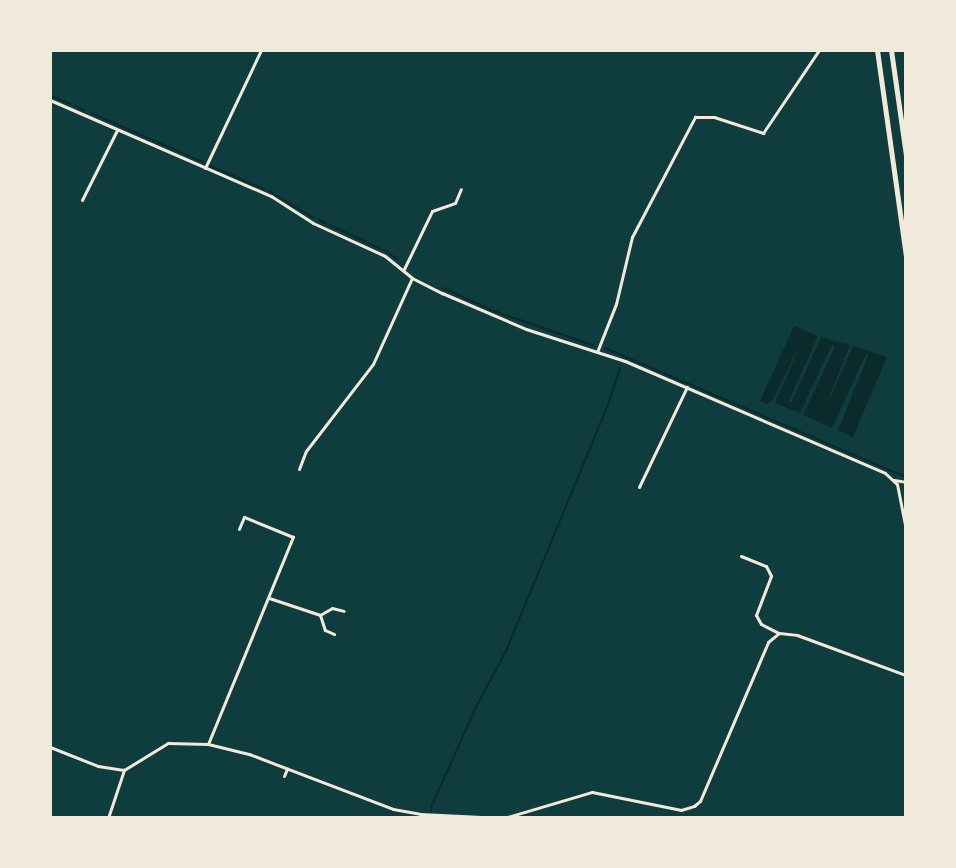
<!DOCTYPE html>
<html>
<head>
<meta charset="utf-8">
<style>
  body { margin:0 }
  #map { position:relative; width:956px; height:868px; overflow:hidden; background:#0f3d3e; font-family:Raleway,sans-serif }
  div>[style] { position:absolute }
  .water>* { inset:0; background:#0a2a2b }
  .stream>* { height:2px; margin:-1px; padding:0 1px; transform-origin:1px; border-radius:1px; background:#0a2a2b }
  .minor>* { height:3px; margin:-1.5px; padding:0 1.5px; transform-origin:1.5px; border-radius:1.5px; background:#f1e9da }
  .motorway>* { height:5px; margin:-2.5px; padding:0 2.5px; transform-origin:2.5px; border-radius:2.5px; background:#f1e9da }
  span { translate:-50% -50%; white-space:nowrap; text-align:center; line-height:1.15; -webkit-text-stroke:6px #f1e9da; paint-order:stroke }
  .frame { position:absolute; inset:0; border:52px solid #f1e9da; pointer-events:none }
</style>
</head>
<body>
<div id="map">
  <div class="water">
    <i style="clip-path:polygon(794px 326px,818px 336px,789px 401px,791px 403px,821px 337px,850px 345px,821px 418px,853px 346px,887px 357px,853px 437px,838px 430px,868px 356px,866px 354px,832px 428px,803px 415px,835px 347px,832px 345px,800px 413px,775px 403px,804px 336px,773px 400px,767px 404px,760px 401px)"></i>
  </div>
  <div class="stream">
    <i style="left:50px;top:95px;width:22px;rotate:24deg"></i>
    <i style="left:75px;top:106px;width:10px;rotate:24deg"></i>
    <i style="left:91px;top:113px;width:124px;rotate:23.7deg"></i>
    <i style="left:210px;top:166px;width:59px;rotate:23.1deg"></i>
    <i style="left:269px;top:191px;width:52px;rotate:31deg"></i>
    <i style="left:319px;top:220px;width:7px;rotate:27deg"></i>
    <i style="left:330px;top:225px;width:56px;rotate:25.2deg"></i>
    <i style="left:384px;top:250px;width:16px;rotate:35deg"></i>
    <i style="left:443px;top:288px;width:56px;rotate:24.3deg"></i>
    <i style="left:494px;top:311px;width:104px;rotate:19.1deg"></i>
    <i style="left:605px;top:348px;width:327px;rotate:23.2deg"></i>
    <i style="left:430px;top:818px;width:13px;rotate:-81deg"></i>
    <i style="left:432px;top:805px;width:107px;rotate:-65.8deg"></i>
    <i style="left:476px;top:707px;width:64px;rotate:-61.8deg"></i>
    <i style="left:506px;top:651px;width:266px;rotate:-67.5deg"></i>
    <i style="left:608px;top:405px;width:39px;rotate:-72deg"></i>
  </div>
  <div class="minor">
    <i style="left:50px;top:100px;width:241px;rotate:23.5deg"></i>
    <i style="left:271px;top:196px;width:50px;rotate:32.7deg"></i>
    <i style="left:313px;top:223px;width:79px;rotate:24.6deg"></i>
    <i style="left:385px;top:256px;width:35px;rotate:39deg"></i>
    <i style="left:412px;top:278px;width:34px;rotate:27deg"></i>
    <i style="left:442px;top:293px;width:91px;rotate:23.2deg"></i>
    <i style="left:526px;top:329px;width:104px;rotate:17.9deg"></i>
    <i style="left:625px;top:361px;width:283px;rotate:23.3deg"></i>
    <i style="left:885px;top:473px;width:16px;rotate:43deg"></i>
    <i style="left:897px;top:484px;width:47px;rotate:78.9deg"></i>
    <i style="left:205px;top:168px;width:131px;rotate:-64.6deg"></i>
    <i style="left:82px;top:200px;width:78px;rotate:-63.4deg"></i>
    <i style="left:404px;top:269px;width:64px;rotate:-64.2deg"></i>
    <i style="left:432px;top:211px;width:24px;rotate:-19deg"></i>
    <i style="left:455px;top:203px;width:15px;rotate:-67deg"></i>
    <i style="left:597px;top:352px;width:52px;rotate:-68.4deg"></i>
    <i style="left:616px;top:304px;width:69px;rotate:-76.6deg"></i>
    <i style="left:632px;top:237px;width:136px;rotate:-62.3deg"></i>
    <i style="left:695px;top:117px;width:19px"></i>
    <i style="left:714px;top:117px;width:52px;rotate:18.1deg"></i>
    <i style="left:763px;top:133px;width:100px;rotate:-56deg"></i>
    <i style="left:299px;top:469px;width:19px;rotate:-69deg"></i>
    <i style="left:306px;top:451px;width:110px;rotate:-52.4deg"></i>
    <i style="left:373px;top:364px;width:94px;rotate:-65.6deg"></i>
    <i style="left:894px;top:480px;width:12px;rotate:9deg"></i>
    <i style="left:639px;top:487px;width:111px;rotate:-64.4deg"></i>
    <i style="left:741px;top:556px;width:27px;rotate:22deg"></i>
    <i style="left:766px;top:566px;width:11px;rotate:63deg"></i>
    <i style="left:771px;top:576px;width:42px;rotate:111deg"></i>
    <i style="left:756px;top:615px;width:10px;rotate:61deg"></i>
    <i style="left:761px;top:624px;width:20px;rotate:27deg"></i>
    <i style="left:269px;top:598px;width:54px;rotate:18.4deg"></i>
    <i style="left:320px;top:615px;width:14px;rotate:-30deg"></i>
    <i style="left:332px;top:608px;width:12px;rotate:14deg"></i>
    <i style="left:320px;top:615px;width:16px;rotate:72deg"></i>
    <i style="left:325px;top:630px;width:10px;rotate:24deg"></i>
    <i style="left:208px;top:744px;width:224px;rotate:-67.7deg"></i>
    <i style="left:293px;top:537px;width:53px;rotate:-157.8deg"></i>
    <i style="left:244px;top:517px;width:13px;rotate:113deg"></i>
    <i style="left:50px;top:747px;width:52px;rotate:21.6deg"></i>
    <i style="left:98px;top:766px;width:26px;rotate:9deg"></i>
    <i style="left:124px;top:770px;width:52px;rotate:-31.5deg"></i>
    <i style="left:168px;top:743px;width:40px;rotate:1.4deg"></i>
    <i style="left:208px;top:744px;width:42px;rotate:13.7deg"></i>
    <i style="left:249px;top:754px;width:154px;rotate:20.9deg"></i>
    <i style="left:393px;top:809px;width:27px;rotate:10deg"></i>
    <i style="left:420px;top:814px;width:82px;rotate:2.8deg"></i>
    <i style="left:284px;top:776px;width:8px;rotate:-67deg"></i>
    <i style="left:108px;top:818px;width:51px;rotate:-71.6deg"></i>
    <i style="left:504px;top:818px;width:92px;rotate:-16.5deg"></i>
    <i style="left:592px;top:792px;width:91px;rotate:11.4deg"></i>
    <i style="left:681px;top:810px;width:14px;rotate:-17deg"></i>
    <i style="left:694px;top:806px;width:8px;rotate:-40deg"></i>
    <i style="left:700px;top:801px;width:173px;rotate:-66.8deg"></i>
    <i style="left:768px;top:642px;width:14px;rotate:-39deg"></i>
    <i style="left:779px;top:633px;width:18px;rotate:6deg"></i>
    <i style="left:797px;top:635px;width:116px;rotate:20.2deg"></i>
  </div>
  <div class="motorway">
    <i style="left:877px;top:50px;width:209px;rotate:82deg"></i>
    <i style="left:891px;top:50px;width:106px;rotate:81.9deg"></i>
  </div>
  <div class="frame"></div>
</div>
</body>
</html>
